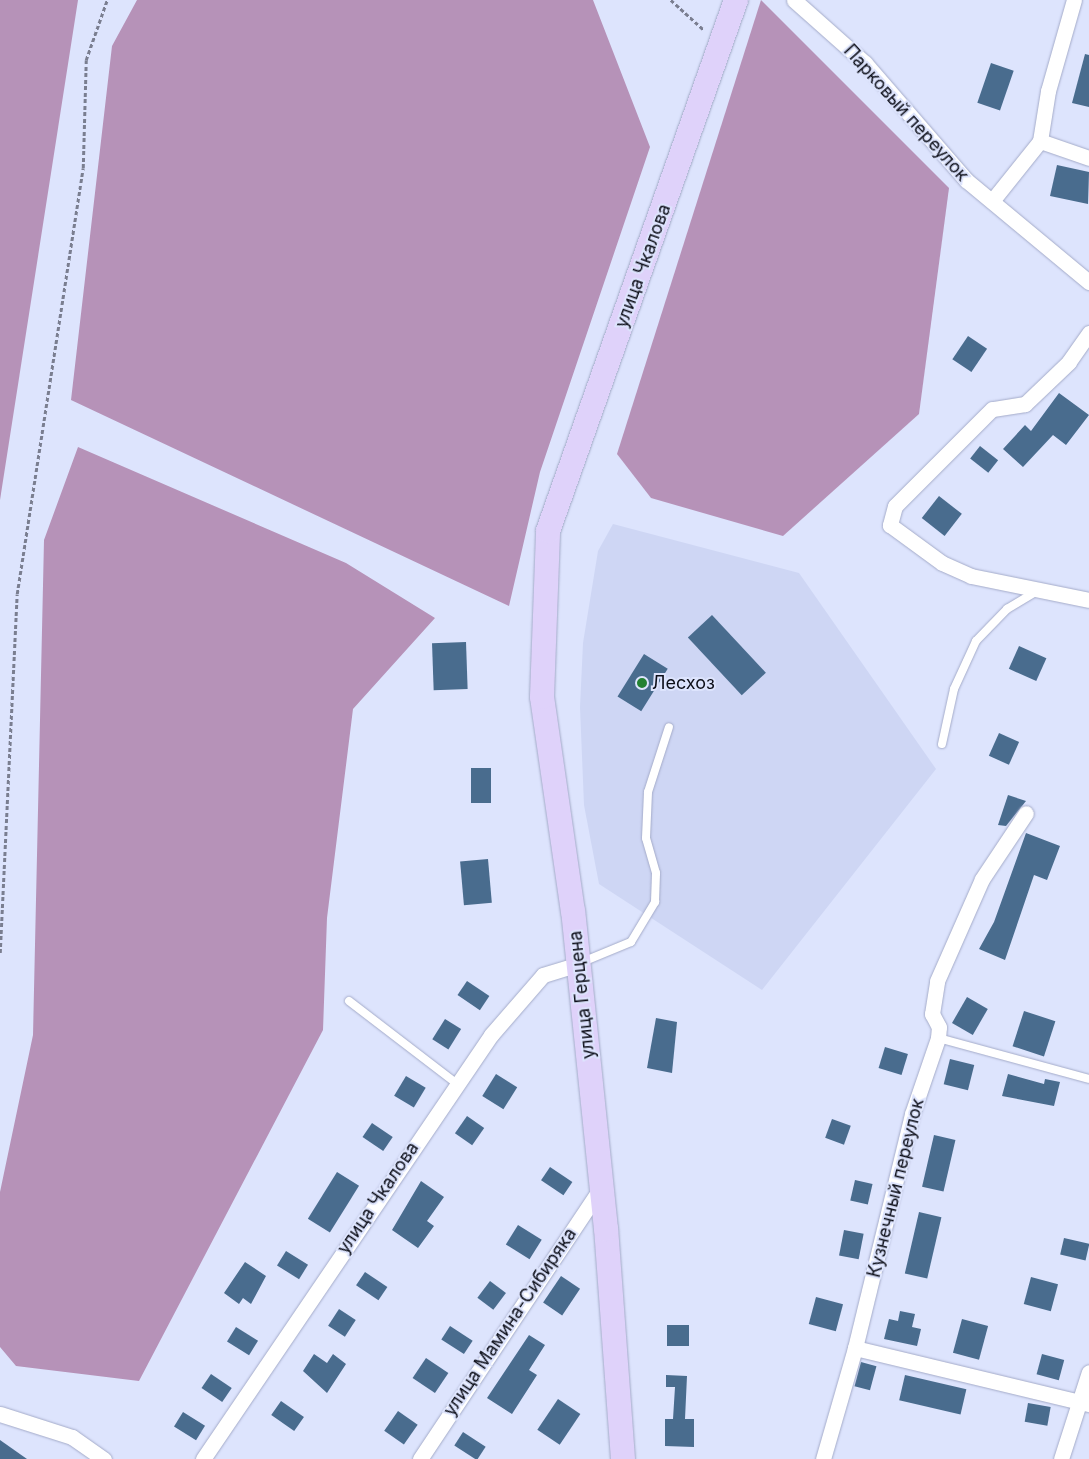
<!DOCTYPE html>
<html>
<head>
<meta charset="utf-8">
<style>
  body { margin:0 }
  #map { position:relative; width:1089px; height:1459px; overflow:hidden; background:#dde4fd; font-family:Inter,sans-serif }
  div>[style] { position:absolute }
  .built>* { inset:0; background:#ced6f4 }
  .forest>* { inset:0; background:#b692b8 }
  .building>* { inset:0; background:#496c8e; transform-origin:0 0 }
  .path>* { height:2.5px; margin-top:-1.25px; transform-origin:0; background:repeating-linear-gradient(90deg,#7a7e90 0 4px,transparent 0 6.5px) }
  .roads { filter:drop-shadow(0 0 1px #a4abc9) drop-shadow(0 0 1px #a4abc9) }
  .lane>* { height:8px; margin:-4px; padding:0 4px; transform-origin:4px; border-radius:4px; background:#fff }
  .street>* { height:15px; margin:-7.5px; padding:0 7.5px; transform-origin:7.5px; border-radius:7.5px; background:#fff }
  .primary>* { height:24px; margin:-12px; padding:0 12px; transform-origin:12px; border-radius:12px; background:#dfd2fa }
  .dots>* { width:14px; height:14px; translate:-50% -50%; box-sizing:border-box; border:2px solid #dde4fd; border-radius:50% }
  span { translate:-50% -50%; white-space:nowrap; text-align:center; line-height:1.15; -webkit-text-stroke:4px #dde4fd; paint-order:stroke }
  .street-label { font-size:18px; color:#0c0e18 }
  .poi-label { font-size:18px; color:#0c0e18 }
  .left { translate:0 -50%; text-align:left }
</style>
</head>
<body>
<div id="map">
  <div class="built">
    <i style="clip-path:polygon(613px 524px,799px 573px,936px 769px,762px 990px,599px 884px,584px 805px,580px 707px,583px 643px,598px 551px)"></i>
  </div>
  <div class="forest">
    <i style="clip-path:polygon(0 0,78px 0,0 500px)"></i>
    <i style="clip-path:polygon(137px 0,593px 0,650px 147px,540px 472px,509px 606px,71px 400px,112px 46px)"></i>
    <i style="clip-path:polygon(761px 0,949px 188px,919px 414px,783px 536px,651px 498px,617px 454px)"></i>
    <i style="clip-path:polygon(78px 447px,346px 563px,435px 618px,353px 709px,327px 918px,323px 1030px,139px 1381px,16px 1366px,0 1347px,0 1192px,33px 1035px,44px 540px)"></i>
  </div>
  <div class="building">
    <i style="clip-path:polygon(1085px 54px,1089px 55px,1089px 107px,1072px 103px)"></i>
    <i style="left:991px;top:63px;width:24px;height:42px;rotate:19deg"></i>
    <i style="clip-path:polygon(1057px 165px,1089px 172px,1088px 204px,1050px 196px)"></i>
    <i style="left:968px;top:336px;width:23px;height:28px;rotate:34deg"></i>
    <i style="clip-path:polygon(1059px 393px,1089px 415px,1066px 445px,1053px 435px,1023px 467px,1003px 449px,1025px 425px,1031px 431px)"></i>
    <i style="left:980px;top:446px;width:23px;height:16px;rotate:38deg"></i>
    <i style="left:939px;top:496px;width:29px;height:28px;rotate:38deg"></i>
    <i style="left:712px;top:615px;width:79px;height:33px;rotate:47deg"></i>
    <i style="left:466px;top:642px;width:47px;height:34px;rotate:88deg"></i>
    <i style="left:1019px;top:646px;width:30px;height:25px;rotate:24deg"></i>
    <i style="left:644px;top:654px;width:28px;height:50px;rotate:32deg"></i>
    <i style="left:999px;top:733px;width:22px;height:25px;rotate:24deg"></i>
    <i style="left:471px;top:768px;width:20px;height:35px"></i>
    <i style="clip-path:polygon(1008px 795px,1026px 801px,1006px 826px,998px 825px)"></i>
    <i style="clip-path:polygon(1026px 833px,1060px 846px,1047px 880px,1034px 875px,1005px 960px,979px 949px,994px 922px)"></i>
    <i style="left:488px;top:859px;width:44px;height:28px;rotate:85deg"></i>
    <i style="left:467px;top:981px;width:27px;height:17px;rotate:34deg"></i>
    <i style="left:967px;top:997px;width:24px;height:30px;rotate:30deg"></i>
    <i style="left:1024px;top:1011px;width:33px;height:37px;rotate:18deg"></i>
    <i style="clip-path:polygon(656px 1018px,677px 1022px,672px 1073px,647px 1068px)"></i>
    <i style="left:445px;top:1019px;width:19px;height:24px;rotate:32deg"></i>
    <i style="left:885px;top:1047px;width:24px;height:22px;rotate:17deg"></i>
    <i style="left:950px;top:1059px;width:25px;height:26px;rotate:14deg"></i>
    <i style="left:496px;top:1074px;width:25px;height:26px;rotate:32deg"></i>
    <i style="clip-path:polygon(1008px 1074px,1044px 1084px,1045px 1079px,1060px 1082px,1054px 1106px,1002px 1096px)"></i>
    <i style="left:406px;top:1076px;width:23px;height:23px;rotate:31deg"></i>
    <i style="left:467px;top:1116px;width:21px;height:21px;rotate:35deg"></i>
    <i style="left:832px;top:1119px;width:20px;height:20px;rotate:20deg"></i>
    <i style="left:372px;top:1123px;width:25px;height:17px;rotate:34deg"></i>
    <i style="left:934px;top:1135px;width:22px;height:53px;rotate:13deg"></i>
    <i style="left:550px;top:1167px;width:27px;height:16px;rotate:34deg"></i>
    <i style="left:337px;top:1172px;width:26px;height:55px;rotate:32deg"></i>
    <i style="left:855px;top:1180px;width:18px;height:21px;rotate:13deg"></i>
    <i style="clip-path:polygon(421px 1181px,444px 1197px,427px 1221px,434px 1226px,418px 1248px,392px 1230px)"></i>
    <i style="left:919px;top:1212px;width:23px;height:63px;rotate:13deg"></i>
    <i style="left:518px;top:1225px;width:28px;height:23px;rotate:32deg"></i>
    <i style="left:844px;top:1230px;width:20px;height:26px;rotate:11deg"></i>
    <i style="left:1064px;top:1238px;width:26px;height:17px;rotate:13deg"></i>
    <i style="left:286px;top:1251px;width:26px;height:17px;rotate:32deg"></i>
    <i style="clip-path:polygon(245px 1262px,266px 1276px,251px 1304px,243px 1298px,239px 1304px,224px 1293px)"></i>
    <i style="left:365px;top:1272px;width:27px;height:16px;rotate:34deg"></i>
    <i style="left:561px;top:1276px;width:23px;height:32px;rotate:34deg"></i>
    <i style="left:1031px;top:1277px;width:28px;height:28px;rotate:15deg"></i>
    <i style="left:490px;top:1281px;width:20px;height:21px;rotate:37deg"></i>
    <i style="left:816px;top:1297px;width:28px;height:28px;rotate:15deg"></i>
    <i style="left:339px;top:1309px;width:20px;height:20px;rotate:33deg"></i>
    <i style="clip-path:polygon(900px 1311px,915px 1314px,912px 1327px,921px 1329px,917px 1346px,884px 1339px,889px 1319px,898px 1321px)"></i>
    <i style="left:962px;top:1319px;width:27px;height:35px;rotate:15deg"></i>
    <i style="left:667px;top:1325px;width:22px;height:21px"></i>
    <i style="left:450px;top:1326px;width:27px;height:16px;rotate:33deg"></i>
    <i style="left:236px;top:1327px;width:26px;height:17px;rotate:32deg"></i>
    <i style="clip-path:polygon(529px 1335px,545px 1345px,529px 1370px,537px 1375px,512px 1414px,487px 1398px)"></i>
    <i style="clip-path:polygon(314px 1354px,327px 1363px,333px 1354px,346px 1364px,327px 1393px,303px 1371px)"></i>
    <i style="left:1042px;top:1354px;width:23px;height:21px;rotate:15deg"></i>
    <i style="left:426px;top:1358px;width:27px;height:24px;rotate:34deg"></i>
    <i style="left:861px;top:1362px;width:16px;height:25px;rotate:15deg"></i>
    <i style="left:211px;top:1374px;width:25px;height:17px;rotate:34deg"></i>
    <i style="clip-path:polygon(666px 1375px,687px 1376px,685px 1419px,694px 1419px,694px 1447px,665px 1446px,665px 1419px,673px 1419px,675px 1387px,666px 1387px)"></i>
    <i style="left:905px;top:1375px;width:63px;height:26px;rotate:13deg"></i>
    <i style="left:558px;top:1399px;width:27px;height:37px;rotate:34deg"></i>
    <i style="left:281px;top:1401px;width:28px;height:17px;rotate:35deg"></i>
    <i style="left:1028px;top:1403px;width:23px;height:19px;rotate:10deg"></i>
    <i style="left:398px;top:1411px;width:24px;height:24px;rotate:35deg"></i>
    <i style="left:183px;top:1412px;width:26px;height:17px;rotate:32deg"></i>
    <i style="left:463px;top:1432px;width:27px;height:16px;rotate:33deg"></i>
    <i style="clip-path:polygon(0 1440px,27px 1459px,0 1459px)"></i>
  </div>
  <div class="path">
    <i style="left:671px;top:0;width:45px;rotate:42.3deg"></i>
    <i style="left:0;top:953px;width:359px;rotate:-87.3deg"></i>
    <i style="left:17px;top:594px;width:431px;rotate:-81.2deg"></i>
    <i style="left:83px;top:168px;width:108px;rotate:-88.4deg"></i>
    <i style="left:86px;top:60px;width:64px;rotate:-70.7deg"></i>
  </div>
  <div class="roads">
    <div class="lane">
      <i style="left:942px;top:744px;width:56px;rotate:-77.7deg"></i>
      <i style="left:954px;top:689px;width:53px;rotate:-65.4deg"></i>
      <i style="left:976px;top:641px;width:45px;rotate:-45.9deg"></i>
      <i style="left:1007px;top:609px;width:35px;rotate:-31deg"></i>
      <i style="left:580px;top:963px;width:55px;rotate:-22.4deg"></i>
      <i style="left:631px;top:942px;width:47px;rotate:-59deg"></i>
      <i style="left:655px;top:902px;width:29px;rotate:-88deg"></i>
      <i style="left:656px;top:873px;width:36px;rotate:-106deg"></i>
      <i style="left:646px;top:838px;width:46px;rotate:-87.5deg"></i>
      <i style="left:648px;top:792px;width:68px;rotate:-72.1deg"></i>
      <i style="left:349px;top:1001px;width:135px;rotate:37.5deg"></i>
      <i style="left:938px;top:1038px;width:156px;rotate:15.2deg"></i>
    </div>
    <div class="street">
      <i style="left:794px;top:0;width:95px;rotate:41.6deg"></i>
      <i style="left:865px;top:63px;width:155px;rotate:49.2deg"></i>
      <i style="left:966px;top:180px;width:160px;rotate:39.7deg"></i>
      <i style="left:1040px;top:141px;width:52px;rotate:19.1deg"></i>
      <i style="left:992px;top:201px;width:77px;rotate:-51.3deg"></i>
      <i style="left:1040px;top:141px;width:51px;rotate:-80.9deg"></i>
      <i style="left:1048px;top:91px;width:95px;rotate:-74.1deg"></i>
      <i style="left:1089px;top:333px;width:35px;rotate:125deg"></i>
      <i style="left:1069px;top:362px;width:61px;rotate:136.3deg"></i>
      <i style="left:1025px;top:404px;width:33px;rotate:171deg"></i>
      <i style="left:992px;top:409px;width:137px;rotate:135deg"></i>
      <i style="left:895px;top:506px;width:20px;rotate:105deg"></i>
      <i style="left:890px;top:525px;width:64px;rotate:36.2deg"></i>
      <i style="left:942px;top:563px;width:32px;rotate:24deg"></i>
      <i style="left:971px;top:576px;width:120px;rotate:11.5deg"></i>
      <i style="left:855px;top:1348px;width:241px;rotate:13.5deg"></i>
      <i style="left:0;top:1414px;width:76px;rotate:17.7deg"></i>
      <i style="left:72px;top:1437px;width:39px;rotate:35deg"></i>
      <i style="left:203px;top:1459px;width:513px;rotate:-55.81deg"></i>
      <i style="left:491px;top:1035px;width:79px;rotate:-49.1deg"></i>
      <i style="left:543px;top:975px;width:37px;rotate:-17deg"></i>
      <i style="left:420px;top:1459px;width:328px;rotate:-56.3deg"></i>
      <i style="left:823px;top:1459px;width:116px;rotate:-73.9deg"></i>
      <i style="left:855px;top:1348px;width:241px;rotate:-76.3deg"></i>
      <i style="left:912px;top:1114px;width:80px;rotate:-71.1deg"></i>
      <i style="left:938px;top:1038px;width:11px;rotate:-85deg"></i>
      <i style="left:939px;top:1027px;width:15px;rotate:-118deg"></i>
      <i style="left:932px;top:1014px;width:33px;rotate:-81deg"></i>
      <i style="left:937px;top:981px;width:111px;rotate:-66.2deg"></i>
      <i style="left:982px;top:879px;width:79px;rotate:-56.3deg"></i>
      <i style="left:1061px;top:1459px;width:91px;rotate:-72.2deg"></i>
    </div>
    <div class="primary">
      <i style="left:623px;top:1459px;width:231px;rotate:-94.2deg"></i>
      <i style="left:606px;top:1229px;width:319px;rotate:-95.9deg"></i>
      <i style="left:573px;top:912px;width:217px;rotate:-98.2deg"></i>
      <i style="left:542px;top:697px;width:166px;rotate:-87.9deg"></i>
      <i style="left:548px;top:531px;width:563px;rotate:-70.5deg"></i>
    </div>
  </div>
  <div class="dots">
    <i style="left:642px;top:683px;background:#238132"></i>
  </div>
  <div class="street-label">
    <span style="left:906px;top:113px;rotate:48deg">Парковый переулок</span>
    <span style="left:643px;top:266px;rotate:-70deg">улица Чкалова</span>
    <span style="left:582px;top:995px;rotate:-96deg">улица Герцена</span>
    <span style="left:896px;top:1188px;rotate:-76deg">Кузнечный переулок</span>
    <span style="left:378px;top:1198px;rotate:-56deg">улица Чкалова</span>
    <span style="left:510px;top:1322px;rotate:-56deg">улица Мамина-Сибиряка</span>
  </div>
  <div class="poi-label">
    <span class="left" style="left:652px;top:683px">Лесхоз</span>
  </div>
</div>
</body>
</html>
